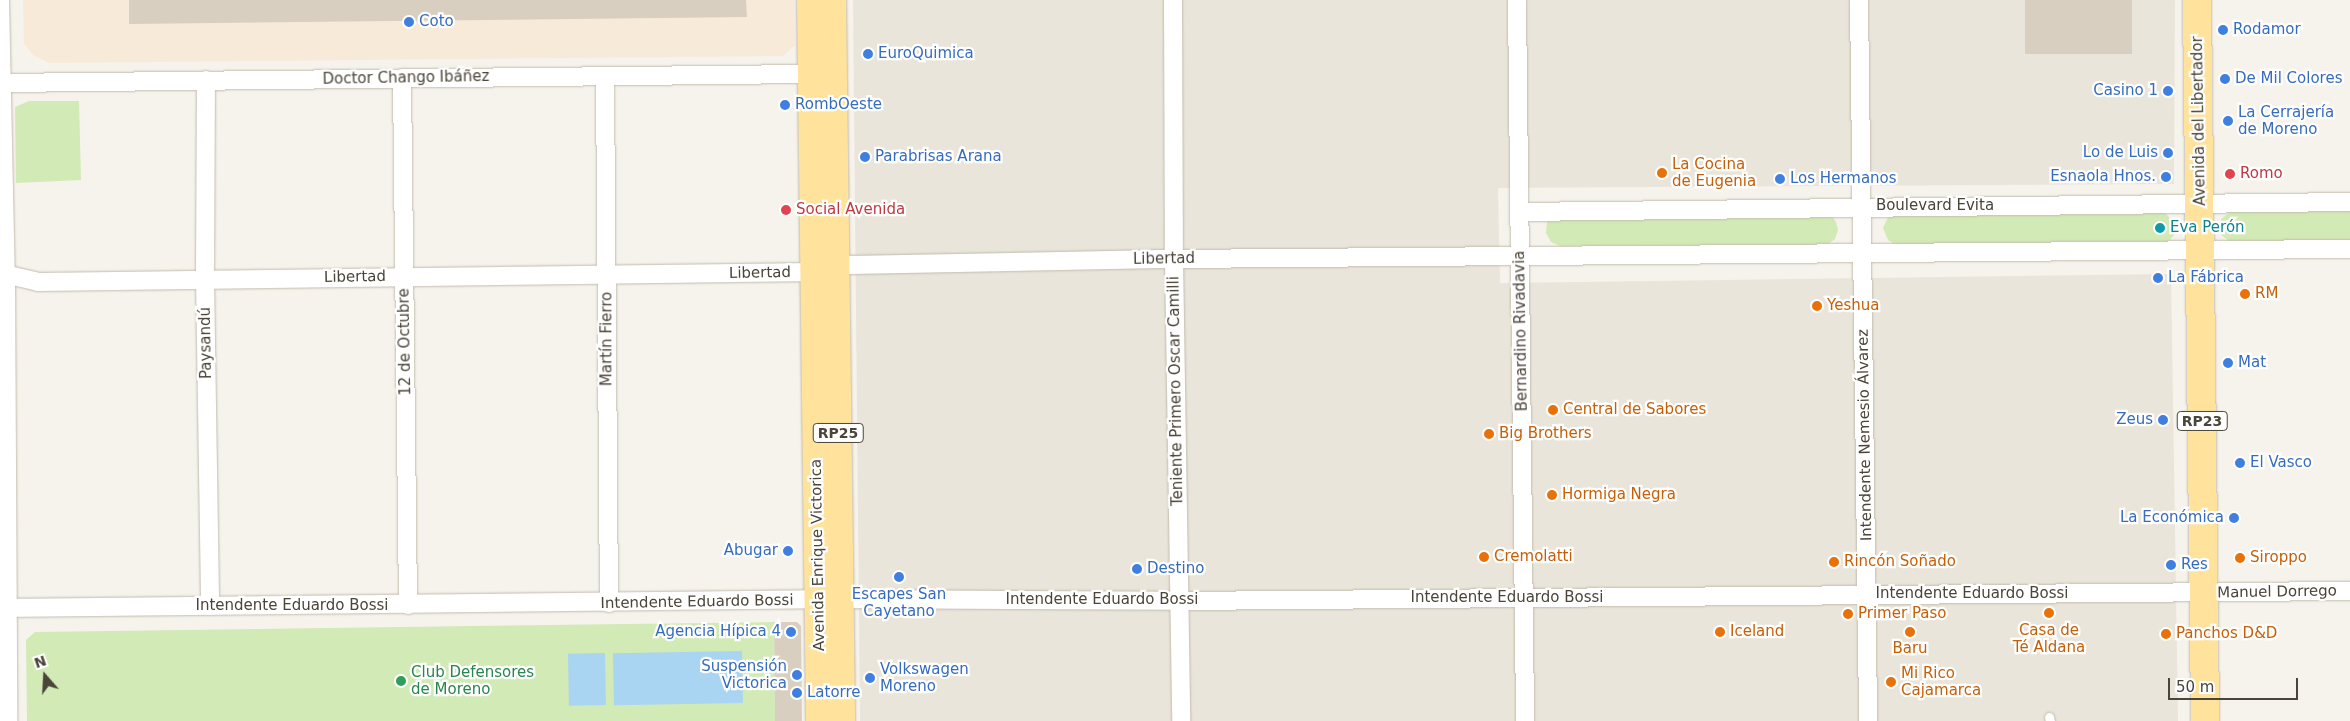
<!DOCTYPE html>
<html>
<head>
<meta charset="utf-8">
<style>
  body { margin:0 }
  #map { position:relative; width:2350px; height:721px; overflow:hidden; background:#f6f3ec; font-family:"DejaVu Sans",sans-serif }
  div>[style] { position:absolute }
  .residential>* { inset:0; background:#eae5da }
  .commercial>* { inset:0; background:#f7ead8 }
  .green>* { inset:0; background:#d2eab5 }
  .water>* { inset:0; background:#a9d4f2; transform-origin:0 0 }
  .building>* { inset:0; background:#d8cfc1; transform-origin:0 0 }
  .roads { filter:drop-shadow(0 0 1px #c2bbae) drop-shadow(0 0 1px #c2bbae) }
  .service>* { height:9px; margin:-4.5px; padding:0 4.5px; transform-origin:4.5px; border-radius:4.5px; background:#fff }
  .minor>* { height:18px; margin:-9px; padding:0 9px; transform-origin:9px; border-radius:9px; background:#fff }
  .primary>* { height:28px; margin:-14px; padding:0 14px; transform-origin:14px; border-radius:14px; background:#ffe39c }
  .dots>* { width:14px; height:14px; translate:-50% -50%; box-sizing:border-box; border:2px solid #fff; border-radius:50% }
  span { translate:-50% -50%; white-space:nowrap; text-align:center; line-height:1.15; -webkit-text-stroke:4.5px #fff; paint-order:stroke }
  .shield-label span { padding:1px 4px; background:#fff; border:1px solid; border-radius:4px; -webkit-text-stroke-width:0 }
  .shield-label { font-size:14px; color:#4b4439; font-weight:700 }
  .shop-label { font-size:15px; color:#366cbe }
  .left { translate:0 -50%; text-align:left }
  .right { translate:-100% -50%; text-align:right }
  .street-label { font-size:15px; color:#4b4439 }
  .food-label { font-size:15px; color:#c56008 }
  .health-label { font-size:15px; color:#be3a42 }
  .culture-label { font-size:15px; color:#0d838f }
  .leisure-label { font-size:15px; color:#27864d }
  .north { position:absolute; left:20px; top:651px; width:50px; height:50px; -webkit-text-stroke:4px #fff; paint-order:stroke; rotate:341deg; font-size:14px; font-weight:700; line-height:20px; text-align:center; color:#4b4439 }
  .north::after { content:''; display:block; margin:auto; width:18px; height:22px; background:#4b4439; clip-path:polygon(50% 0,100% 100%,50% 72%,0 100%) }
  .scale { position:absolute; left:2168px; top:678px; width:130px; height:22px; box-sizing:border-box; border:2px solid #4b4439; border-top:0; padding-left:6px; font-size:15px; line-height:18px; white-space:nowrap; color:#4b4439; -webkit-text-stroke:4px #fff; paint-order:stroke }
</style>
</head>
<body>
<div id="map">
  <div class="residential">
    <i style="clip-path:polygon(853px 0,2175px 0,2174px 184px,1498px 188px,1500px 283px,2171px 274px,2178px 721px,860px 721px)"></i>
  </div>
  <div class="commercial">
    <i style="clip-path:polygon(23px 0,794px 0,795px 45px,783px 56px,49px 63px,33px 55px,24px 44px)"></i>
  </div>
  <div class="green">
    <i style="clip-path:polygon(29px 101px,79px 101px,81px 180px,16px 183px,15px 107px)"></i>
    <i style="clip-path:polygon(2350px 209px,2350px 241px,2232px 243px,2221px 235px,2221px 219px,2231px 211px)"></i>
    <i style="clip-path:polygon(2165px 213px,2173px 221px,2174px 235px,2166px 244px,1897px 246px,1888px 240px,1883px 228px,1887px 219px,1893px 215px)"></i>
    <i style="clip-path:polygon(1831px 215px,1836px 222px,1838px 230px,1835px 239px,1827px 245px,1560px 246px,1551px 242px,1546px 233px,1547px 222px,1553px 218px)"></i>
    <i style="clip-path:polygon(774px 622px,775px 721px,27px 721px,26px 640px,35px 632px)"></i>
  </div>
  <div class="water">
    <i style="left:742px;top:651px;width:52px;height:129px;rotate:89deg"></i>
    <i style="left:605px;top:653px;width:52px;height:37px;rotate:89deg"></i>
  </div>
  <div class="building">
    <i style="clip-path:polygon(129px 0,746px 0,747px 17px,129px 24px)"></i>
    <i style="left:2025px;top:0;width:107px;height:54px"></i>
    <i style="clip-path:polygon(774px 622px,797px 622px,801px 626px,802px 721px,775px 721px)"></i>
  </div>
  <div class="roads">
    <div class="service">
      <i style="left:2049px;top:717px;width:4px;rotate:76deg"></i>
    </div>
    <div class="minor">
      <i style="left:0;top:0;width:275px;rotate:88.8deg"></i>
      <i style="left:6px;top:275px;width:446px;rotate:89.7deg"></i>
      <i style="left:1173px;top:0;width:259px;rotate:89.8deg"></i>
      <i style="left:1174px;top:259px;width:462px;rotate:89.1deg"></i>
      <i style="left:1517px;top:0;width:721px;rotate:89.36deg"></i>
      <i style="left:1859px;top:0;width:721px;rotate:89.28deg"></i>
      <i style="left:605px;top:76px;width:527px;rotate:89.57deg"></i>
      <i style="left:402px;top:78px;width:527px;rotate:89.35deg"></i>
      <i style="left:206px;top:80px;width:199px;rotate:90.3deg"></i>
      <i style="left:205px;top:279px;width:327px;rotate:89.1deg"></i>
      <i style="left:1px;top:83px;width:811px;rotate:-0.64deg"></i>
      <i style="left:1520px;top:212px;width:830px;rotate:-0.69deg"></i>
      <i style="left:0;top:273px;width:39px;rotate:13deg"></i>
      <i style="left:38px;top:282px;width:778px;rotate:-0.74deg"></i>
      <i style="left:816px;top:272px;width:35px;rotate:-12deg"></i>
      <i style="left:850px;top:265px;width:324px;rotate:-1.1deg"></i>
      <i style="left:1174px;top:259px;width:1176px;rotate:-0.49deg"></i>
      <i style="left:0;top:608px;width:839px;rotate:-0.61deg"></i>
      <i style="left:839px;top:599px;width:340px;rotate:0.3deg"></i>
      <i style="left:1179px;top:601px;width:1171px;rotate:-0.49deg"></i>
    </div>
    <div class="primary">
      <i style="left:811px;top:0;width:721px;rotate:89.28deg"></i>
      <i style="left:832px;top:0;width:721px;rotate:89.28deg"></i>
      <i style="left:2197px;top:0;width:721px;rotate:89.36deg"></i>
    </div>
  </div>
  <div class="dots">
    <i style="left:409px;top:22px;background:#3f7fe0"></i>
    <i style="left:2223px;top:30px;background:#3f7fe0"></i>
    <i style="left:868px;top:54px;background:#3f7fe0"></i>
    <i style="left:2225px;top:79px;background:#3f7fe0"></i>
    <i style="left:2168px;top:91px;background:#3f7fe0"></i>
    <i style="left:785px;top:105px;background:#3f7fe0"></i>
    <i style="left:2228px;top:121px;background:#3f7fe0"></i>
    <i style="left:2168px;top:153px;background:#3f7fe0"></i>
    <i style="left:865px;top:157px;background:#3f7fe0"></i>
    <i style="left:1662px;top:173px;background:#e8710a"></i>
    <i style="left:2230px;top:174px;background:#e0444e"></i>
    <i style="left:2166px;top:177px;background:#3f7fe0"></i>
    <i style="left:1780px;top:179px;background:#3f7fe0"></i>
    <i style="left:786px;top:210px;background:#e0444e"></i>
    <i style="left:2160px;top:228px;background:#0f9aa8"></i>
    <i style="left:2158px;top:278px;background:#3f7fe0"></i>
    <i style="left:2245px;top:294px;background:#e8710a"></i>
    <i style="left:1817px;top:306px;background:#e8710a"></i>
    <i style="left:2228px;top:363px;background:#3f7fe0"></i>
    <i style="left:1553px;top:410px;background:#e8710a"></i>
    <i style="left:2163px;top:420px;background:#3f7fe0"></i>
    <i style="left:1489px;top:434px;background:#e8710a"></i>
    <i style="left:2240px;top:463px;background:#3f7fe0"></i>
    <i style="left:1552px;top:495px;background:#e8710a"></i>
    <i style="left:2234px;top:518px;background:#3f7fe0"></i>
    <i style="left:788px;top:551px;background:#3f7fe0"></i>
    <i style="left:1484px;top:557px;background:#e8710a"></i>
    <i style="left:2240px;top:558px;background:#e8710a"></i>
    <i style="left:1834px;top:562px;background:#e8710a"></i>
    <i style="left:2171px;top:565px;background:#3f7fe0"></i>
    <i style="left:1137px;top:569px;background:#3f7fe0"></i>
    <i style="left:899px;top:577px;background:#3f7fe0"></i>
    <i style="left:2049px;top:613px;background:#e8710a"></i>
    <i style="left:1848px;top:614px;background:#e8710a"></i>
    <i style="left:791px;top:632px;background:#3f7fe0"></i>
    <i style="left:1720px;top:632px;background:#e8710a"></i>
    <i style="left:1910px;top:632px;background:#e8710a"></i>
    <i style="left:2166px;top:634px;background:#e8710a"></i>
    <i style="left:797px;top:675px;background:#3f7fe0"></i>
    <i style="left:870px;top:678px;background:#3f7fe0"></i>
    <i style="left:401px;top:681px;background:#2e9e5b"></i>
    <i style="left:1891px;top:682px;background:#e8710a"></i>
    <i style="left:797px;top:693px;background:#3f7fe0"></i>
  </div>
  <div class="shield-label">
    <span style="left:2202px;top:421px">RP23</span>
    <span style="left:838px;top:433px">RP25</span>
  </div>
  <div class="shop-label">
    <span class="left" style="left:419px;top:22px">Coto</span>
    <span class="left" style="left:2233px;top:30px">Rodamor</span>
    <span class="left" style="left:878px;top:54px">EuroQuimica</span>
    <span class="left" style="left:2235px;top:79px">De Mil Colores</span>
    <span class="right" style="left:2158px;top:91px">Casino 1</span>
    <span class="left" style="left:795px;top:105px">RombOeste</span>
    <span class="left" style="left:2238px;top:121px">La Cerrajería<br>de Moreno</span>
    <span class="right" style="left:2158px;top:153px">Lo de Luis</span>
    <span class="left" style="left:875px;top:157px">Parabrisas Arana</span>
    <span class="right" style="left:2156px;top:177px">Esnaola Hnos.</span>
    <span class="left" style="left:1790px;top:179px">Los Hermanos</span>
    <span class="left" style="left:2168px;top:278px">La Fábrica</span>
    <span class="left" style="left:2238px;top:363px">Mat</span>
    <span class="right" style="left:2153px;top:420px">Zeus</span>
    <span class="left" style="left:2250px;top:463px">El Vasco</span>
    <span class="right" style="left:2224px;top:518px">La Económica</span>
    <span class="right" style="left:778px;top:551px">Abugar</span>
    <span class="left" style="left:2181px;top:565px">Res</span>
    <span class="left" style="left:1147px;top:569px">Destino</span>
    <span style="left:899px;top:603px">Escapes San<br>Cayetano</span>
    <span class="right" style="left:781px;top:632px">Agencia Hípica 4</span>
    <span class="right" style="left:787px;top:675px">Suspensión<br>Victorica</span>
    <span class="left" style="left:880px;top:678px">Volkswagen<br>Moreno</span>
    <span class="left" style="left:807px;top:693px">Latorre</span>
  </div>
  <div class="street-label">
    <span style="left:406px;top:78px;rotate:-1deg">Doctor Chango Ibáñez</span>
    <span style="left:2199px;top:121px;rotate:-91deg">Avenida del Libertador</span>
    <span style="left:1935px;top:206px">Boulevard Evita</span>
    <span style="left:1164px;top:259px;rotate:-1deg">Libertad</span>
    <span style="left:760px;top:273px;rotate:-1deg">Libertad</span>
    <span style="left:355px;top:277px;rotate:-1deg">Libertad</span>
    <span style="left:1521px;top:331px;rotate:-91deg">Bernardino Rivadavia</span>
    <span style="left:607px;top:339px;rotate:-90deg">Martín Fierro</span>
    <span style="left:405px;top:342px;rotate:-91deg">12 de Octubre</span>
    <span style="left:206px;top:343px;rotate:-91deg">Paysandú</span>
    <span style="left:1176px;top:391px;rotate:-91deg">Teniente Primero Oscar Camilli</span>
    <span style="left:1865px;top:435px;rotate:-91deg">Intendente Nemesio Álvarez</span>
    <span style="left:818px;top:555px;rotate:-91deg">Avenida Enrique Victorica</span>
    <span style="left:2277px;top:592px;rotate:-1deg">Manuel Dorrego</span>
    <span style="left:1972px;top:594px">Intendente Eduardo Bossi</span>
    <span style="left:1507px;top:598px">Intendente Eduardo Bossi</span>
    <span style="left:1102px;top:600px">Intendente Eduardo Bossi</span>
    <span style="left:697px;top:602px;rotate:-1deg">Intendente Eduardo Bossi</span>
    <span style="left:292px;top:606px">Intendente Eduardo Bossi</span>
  </div>
  <div class="food-label">
    <span class="left" style="left:1672px;top:173px">La Cocina<br>de Eugenia</span>
    <span class="left" style="left:2255px;top:294px">RM</span>
    <span class="left" style="left:1827px;top:306px">Yeshua</span>
    <span class="left" style="left:1563px;top:410px">Central de Sabores</span>
    <span class="left" style="left:1499px;top:434px">Big Brothers</span>
    <span class="left" style="left:1562px;top:495px">Hormiga Negra</span>
    <span class="left" style="left:1494px;top:557px">Cremolatti</span>
    <span class="left" style="left:2250px;top:558px">Siroppo</span>
    <span class="left" style="left:1844px;top:562px">Rincón Soñado</span>
    <span class="left" style="left:1858px;top:614px">Primer Paso</span>
    <span style="left:2049px;top:639px">Casa de<br>Té Aldana</span>
    <span class="left" style="left:1730px;top:632px">Iceland</span>
    <span class="left" style="left:2176px;top:634px">Panchos D&amp;D</span>
    <span style="left:1910px;top:649px">Baru</span>
    <span class="left" style="left:1901px;top:682px">Mi Rico<br>Cajamarca</span>
  </div>
  <div class="health-label">
    <span class="left" style="left:2240px;top:174px">Romo</span>
    <span class="left" style="left:796px;top:210px">Social Avenida</span>
  </div>
  <div class="culture-label">
    <span class="left" style="left:2170px;top:228px">Eva Perón</span>
  </div>
  <div class="leisure-label">
    <span class="left" style="left:411px;top:681px">Club Defensores<br>de Moreno</span>
  </div>
  <div class="north">N</div>
  <div class="scale">50 m</div>
</div>
</body>
</html>
